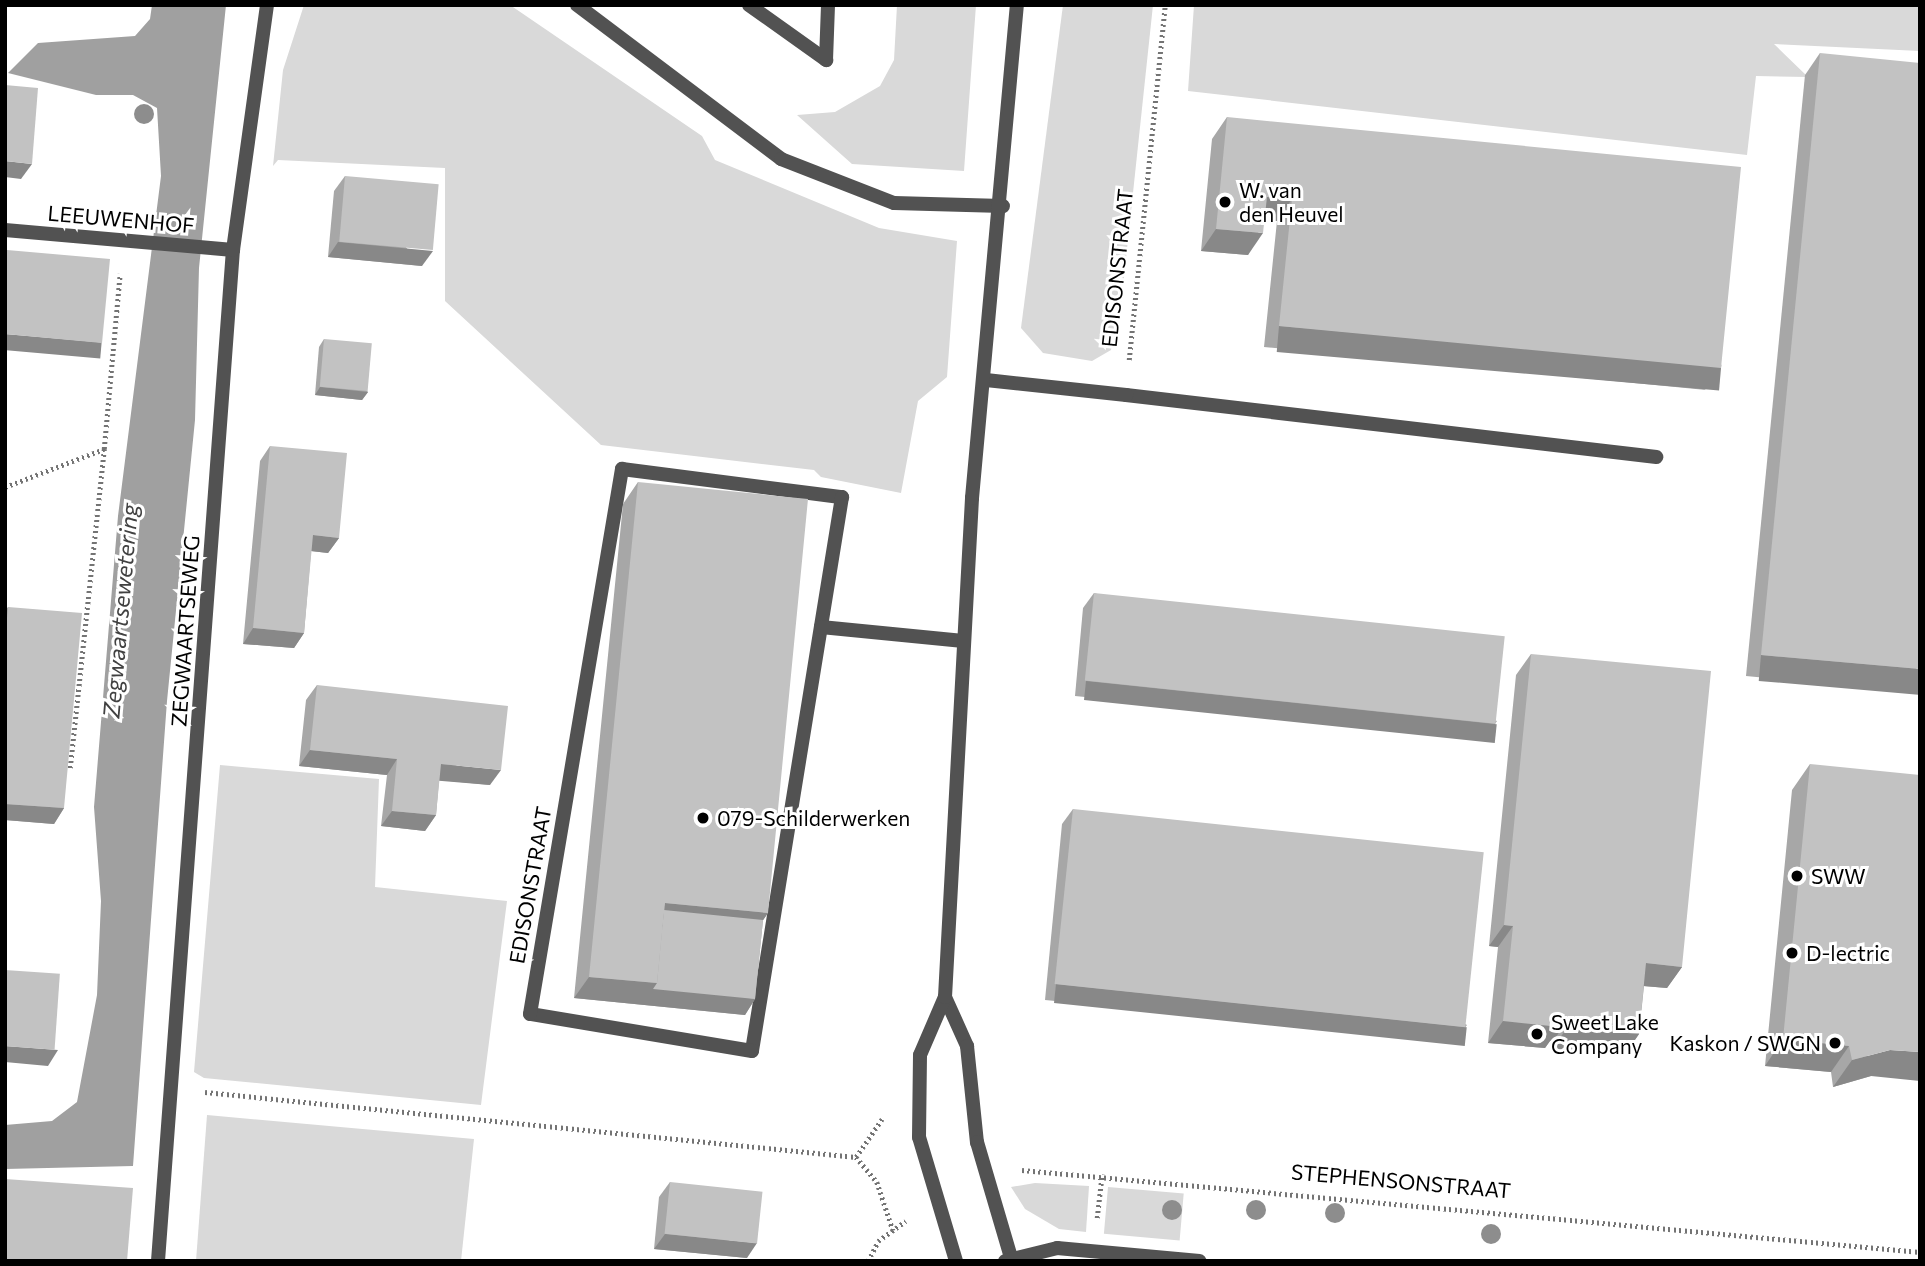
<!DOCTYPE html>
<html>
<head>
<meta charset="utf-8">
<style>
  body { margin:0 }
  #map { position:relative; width:1925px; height:1266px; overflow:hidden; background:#fff; font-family:Commissioner,sans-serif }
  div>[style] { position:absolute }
  .green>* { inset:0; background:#d9d9d9; transform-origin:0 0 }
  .water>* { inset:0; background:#a0a0a0 }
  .path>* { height:4.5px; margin-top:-2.25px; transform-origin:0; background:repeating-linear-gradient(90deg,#747474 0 2px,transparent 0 5.5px) }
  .service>* { height:14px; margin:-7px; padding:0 7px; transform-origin:7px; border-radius:7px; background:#525252 }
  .minor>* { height:14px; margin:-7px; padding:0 7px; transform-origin:7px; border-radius:7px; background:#525252 }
  .tertiary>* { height:14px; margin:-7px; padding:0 7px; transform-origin:7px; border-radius:7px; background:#525252 }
  .trees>* { width:20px; height:20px; margin:-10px; border-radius:50%; background:#8d8d8d }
  .wall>* { inset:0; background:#a7a7a7 }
  .shaded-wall>* { inset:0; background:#888; transform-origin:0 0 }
  .building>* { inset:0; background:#c2c2c2; transform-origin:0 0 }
  .dots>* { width:19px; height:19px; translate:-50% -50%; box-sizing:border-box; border:4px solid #fff; border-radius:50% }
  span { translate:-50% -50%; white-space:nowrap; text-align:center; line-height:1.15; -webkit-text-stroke:6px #fff; paint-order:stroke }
  .poi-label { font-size:21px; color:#000 }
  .left { translate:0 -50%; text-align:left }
  .right { translate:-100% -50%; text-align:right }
  .street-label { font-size:21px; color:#000 }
  .water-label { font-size:23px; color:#414141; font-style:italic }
  .frame { position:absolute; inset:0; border:7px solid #000; pointer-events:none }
</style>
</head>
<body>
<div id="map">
  <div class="green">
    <i style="clip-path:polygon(304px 5px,510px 5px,702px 136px,715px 160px,879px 228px,957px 241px,947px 377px,918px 401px,901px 493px,821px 477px,814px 470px,601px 445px,445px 301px,445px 168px,278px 160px,273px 166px,283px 70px)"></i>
    <i style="clip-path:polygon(897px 5px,976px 5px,964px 171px,852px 164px,797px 115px,835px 112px,880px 86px,894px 60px)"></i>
    <i style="clip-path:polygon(1063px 5px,1153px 5px,1120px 315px,1111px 350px,1092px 361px,1043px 353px,1021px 328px)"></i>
    <i style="clip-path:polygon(1194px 5px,1920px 5px,1920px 51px,1774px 44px,1808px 77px,1756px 76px,1747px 155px,1188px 91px)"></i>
    <i style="clip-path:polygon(220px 765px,379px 779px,375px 887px,507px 901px,481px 1105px,204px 1078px,194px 1072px)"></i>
    <i style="clip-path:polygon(207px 1115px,474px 1139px,461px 1261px,196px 1261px)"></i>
    <i style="clip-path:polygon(1035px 1183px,1089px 1186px,1086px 1232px,1059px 1229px,1025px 1209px,1011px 1187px)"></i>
    <i style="left:1108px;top:1187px;width:76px;height:47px;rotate:5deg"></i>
  </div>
  <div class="water">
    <i style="clip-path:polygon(152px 5px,226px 5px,199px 268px,195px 420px,167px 701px,133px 1166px,5px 1169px,5px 1125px,52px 1121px,77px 1102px,97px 995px,101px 901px,94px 807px,118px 516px,161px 176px,157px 108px,133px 95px,96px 95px,8px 73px,38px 43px,135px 36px,150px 19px)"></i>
  </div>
  <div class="path">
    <i style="left:1129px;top:360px;width:357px;rotate:-84.2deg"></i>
    <i style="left:5px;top:487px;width:106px;rotate:-21deg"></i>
    <i style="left:104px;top:449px;width:176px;rotate:-84.8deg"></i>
    <i style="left:70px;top:768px;width:321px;rotate:-83.9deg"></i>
    <i style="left:205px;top:1092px;width:654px;rotate:5.7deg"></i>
    <i style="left:856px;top:1157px;width:33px;rotate:50deg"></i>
    <i style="left:877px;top:1182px;width:51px;rotate:71.6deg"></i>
    <i style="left:856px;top:1157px;width:46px;rotate:-55.6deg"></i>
    <i style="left:1022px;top:1170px;width:902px;rotate:5.22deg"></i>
    <i style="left:1097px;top:1218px;width:44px;rotate:-83.5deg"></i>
    <i style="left:868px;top:1261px;width:22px;rotate:-63deg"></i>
    <i style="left:878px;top:1241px;width:34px;rotate:-36deg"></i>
  </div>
  <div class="service">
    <i style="left:749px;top:5px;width:95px;rotate:35.5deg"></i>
    <i style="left:826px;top:60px;width:55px;rotate:-87.9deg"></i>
    <i style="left:1126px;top:395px;width:534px;rotate:6.67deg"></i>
    <i style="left:622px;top:469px;width:222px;rotate:7.3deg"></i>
    <i style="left:842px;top:497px;width:561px;rotate:99.23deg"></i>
    <i style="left:752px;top:1051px;width:225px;rotate:-170.5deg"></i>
    <i style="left:530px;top:1014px;width:553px;rotate:-80.42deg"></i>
    <i style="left:821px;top:627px;width:143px;rotate:5.6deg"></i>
  </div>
  <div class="minor">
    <i style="left:577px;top:5px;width:256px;rotate:37deg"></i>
    <i style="left:781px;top:159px;width:121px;rotate:21.3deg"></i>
    <i style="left:894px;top:203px;width:109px;rotate:1.6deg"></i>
    <i style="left:5px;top:230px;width:229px;rotate:5deg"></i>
    <i style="left:986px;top:380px;width:141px;rotate:6.1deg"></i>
    <i style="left:158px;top:1261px;width:1014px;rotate:-85.76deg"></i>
    <i style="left:233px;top:250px;width:247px;rotate:-82.1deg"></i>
  </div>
  <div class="tertiary">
    <i style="left:945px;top:997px;width:54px;rotate:65.8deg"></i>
    <i style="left:967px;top:1046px;width:97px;rotate:84.1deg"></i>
    <i style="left:977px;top:1142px;width:124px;rotate:73.6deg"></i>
    <i style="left:956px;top:1261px;width:129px;rotate:-106.6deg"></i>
    <i style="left:919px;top:1137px;width:82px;rotate:-89.3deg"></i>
    <i style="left:920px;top:1055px;width:63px;rotate:-66.7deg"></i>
    <i style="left:945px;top:997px;width:500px;rotate:-86.9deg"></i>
    <i style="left:972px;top:498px;width:495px;rotate:-84.8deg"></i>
    <i style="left:1005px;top:1261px;width:54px;rotate:-14deg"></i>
    <i style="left:1057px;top:1248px;width:143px;rotate:5.2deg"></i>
  </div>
  <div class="trees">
    <i style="left:144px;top:114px"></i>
    <i style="left:1172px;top:1210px"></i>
    <i style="left:1256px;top:1210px"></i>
    <i style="left:1335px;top:1213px"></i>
    <i style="left:1491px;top:1234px"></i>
  </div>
  <div class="wall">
    <i style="clip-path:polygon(1820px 53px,1920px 692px,1746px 676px,1805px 75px)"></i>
    <i style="clip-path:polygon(1227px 117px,1706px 390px,1264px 347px,1277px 221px,1264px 220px,1248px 255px,1201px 251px,1212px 139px)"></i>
    <i style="clip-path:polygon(345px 176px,422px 266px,328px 257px,334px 191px)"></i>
    <i style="clip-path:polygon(324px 339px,368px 392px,362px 400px,315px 395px,319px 347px)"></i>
    <i style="clip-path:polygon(270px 446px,339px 538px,328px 553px,311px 551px,304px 633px,294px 648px,243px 644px,260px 461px)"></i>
    <i style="clip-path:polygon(638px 482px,768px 913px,763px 920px,755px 999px,745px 1015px,574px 998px,623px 504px)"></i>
    <i style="clip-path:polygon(1094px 593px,1497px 721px,1486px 737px,1075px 696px,1083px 608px)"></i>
    <i style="clip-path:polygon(8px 607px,64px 808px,54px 824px,5px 820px,5px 611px)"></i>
    <i style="clip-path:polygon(1531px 654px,1682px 967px,1667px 988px,1644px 986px,1639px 1034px,1624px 1056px,1552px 1049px,1553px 1041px,1550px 1041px,1545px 1048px,1488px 1043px,1498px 947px,1489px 946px,1516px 675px)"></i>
    <i style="clip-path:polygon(317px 685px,490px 785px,439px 780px,436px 815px,425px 831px,381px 826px,387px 775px,299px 766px,306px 700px)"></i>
    <i style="clip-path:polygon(1810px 764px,1871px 1076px,1833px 1087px,1831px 1072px,1765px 1066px,1792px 790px)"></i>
    <i style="clip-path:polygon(1073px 809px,1467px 1025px,1456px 1040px,1045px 1000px,1062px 824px)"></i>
    <i style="clip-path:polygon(670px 1182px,747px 1258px,654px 1249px,659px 1197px)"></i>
  </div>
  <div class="shaded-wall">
    <i style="clip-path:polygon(5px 161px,32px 164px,21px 179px,5px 177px)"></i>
    <i style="clip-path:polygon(1267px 197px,1292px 199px,1277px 221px,1252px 218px)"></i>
    <i style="clip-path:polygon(1216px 229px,1263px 233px,1248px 255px,1201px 251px)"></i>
    <i style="clip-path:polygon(338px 242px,433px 251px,422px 266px,328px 257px)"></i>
    <i style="left:1279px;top:326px;width:444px;height:26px;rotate:5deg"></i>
    <i style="left:5px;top:334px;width:97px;height:16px;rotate:5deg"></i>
    <i style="clip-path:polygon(320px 387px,368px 392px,362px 400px,315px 395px)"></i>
    <i style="clip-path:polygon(313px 535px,339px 538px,328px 553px,302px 550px)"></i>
    <i style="clip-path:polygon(253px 628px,304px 633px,294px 648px,243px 644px)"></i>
    <i style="left:1761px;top:655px;width:160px;height:26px;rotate:5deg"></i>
    <i style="left:1086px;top:681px;width:413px;height:19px;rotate:6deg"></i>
    <i style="clip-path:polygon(310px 750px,397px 759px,387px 775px,299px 766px)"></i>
    <i style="clip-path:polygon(441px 764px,501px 770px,490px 785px,430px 780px)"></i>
    <i style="clip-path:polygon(5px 804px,64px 808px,54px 824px,5px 820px)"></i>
    <i style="clip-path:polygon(392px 811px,436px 815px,425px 831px,381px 826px)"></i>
    <i style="clip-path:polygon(665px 903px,768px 913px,753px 935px,659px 926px)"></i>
    <i style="clip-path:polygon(1504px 925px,1513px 926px,1498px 947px,1489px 946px)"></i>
    <i style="clip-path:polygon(1646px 963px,1682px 967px,1667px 988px,1631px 985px)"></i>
    <i style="clip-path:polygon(589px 977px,657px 983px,755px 999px,745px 1015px,574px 998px)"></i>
    <i style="left:1056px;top:984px;width:413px;height:19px;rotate:6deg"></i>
    <i style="clip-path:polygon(1561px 1019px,1568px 1020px,1553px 1041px,1550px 1041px,1545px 1048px,1488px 1043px,1503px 1021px)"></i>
    <i style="clip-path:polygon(1567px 1028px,1639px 1034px,1624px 1056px,1552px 1049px)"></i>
    <i style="clip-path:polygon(1783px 1039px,1849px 1046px,1831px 1072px,1765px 1066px)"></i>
    <i style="clip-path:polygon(5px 1046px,58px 1050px,48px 1066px,5px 1062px)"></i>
    <i style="clip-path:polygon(1890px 1050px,1920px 1052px,1920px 1081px,1871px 1076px,1833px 1087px,1852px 1060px)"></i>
    <i style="clip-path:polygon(665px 1234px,757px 1243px,747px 1258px,654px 1249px)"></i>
  </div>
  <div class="building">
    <i style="clip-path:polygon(1820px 53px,1920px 63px,1920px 669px,1761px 655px)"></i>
    <i style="clip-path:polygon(5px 85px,38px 88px,32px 164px,5px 161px)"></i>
    <i style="clip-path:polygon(1227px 117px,1741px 167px,1721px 368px,1279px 326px,1292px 199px,1267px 197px,1263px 233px,1216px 229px)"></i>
    <i style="left:345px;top:176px;width:94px;height:66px;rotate:5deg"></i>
    <i style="clip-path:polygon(7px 250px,110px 259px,102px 343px,5px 334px,5px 276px)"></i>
    <i style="left:324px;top:339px;width:48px;height:48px;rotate:5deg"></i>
    <i style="clip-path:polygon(270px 446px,347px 453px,339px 538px,313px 535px,304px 633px,253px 628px)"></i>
    <i style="clip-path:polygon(638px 482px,808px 499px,768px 913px,665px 903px,657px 983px,589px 977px)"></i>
    <i style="left:1094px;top:593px;width:413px;height:88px;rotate:6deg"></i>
    <i style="clip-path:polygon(8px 607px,82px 613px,64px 808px,5px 804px,5px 640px)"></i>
    <i style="clip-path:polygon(1531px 654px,1711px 671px,1682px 967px,1646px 963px,1639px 1034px,1567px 1028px,1568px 1020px,1561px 1019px,1560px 1027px,1503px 1021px,1513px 926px,1504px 925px)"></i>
    <i style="clip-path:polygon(317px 685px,508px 706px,501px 770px,441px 764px,436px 815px,392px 811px,397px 759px,310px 750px)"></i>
    <i style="clip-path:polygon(1810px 764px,1920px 775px,1920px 1052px,1890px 1050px,1852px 1060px,1849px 1046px,1783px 1039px)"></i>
    <i style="left:1073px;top:809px;width:413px;height:176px;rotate:6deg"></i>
    <i style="clip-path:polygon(664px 910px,763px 920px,755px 999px,653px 989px,657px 983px)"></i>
    <i style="left:5px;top:970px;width:55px;height:76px;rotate:4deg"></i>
    <i style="clip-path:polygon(5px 1179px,133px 1188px,127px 1261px,5px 1261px)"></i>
    <i style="left:670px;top:1182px;width:93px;height:52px;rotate:6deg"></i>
  </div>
  <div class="dots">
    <i style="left:1225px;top:202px;background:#000"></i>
    <i style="left:703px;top:818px;background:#000"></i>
    <i style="left:1797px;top:876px;background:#000"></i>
    <i style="left:1792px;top:953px;background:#000"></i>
    <i style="left:1537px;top:1034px;background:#000"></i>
    <i style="left:1835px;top:1043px;background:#000"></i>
  </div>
  <div class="poi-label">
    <span class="left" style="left:1239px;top:202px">W. van<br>den Heuvel</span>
    <span class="left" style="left:717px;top:818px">079-Schilderwerken</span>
    <span class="left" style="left:1811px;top:876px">SWW</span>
    <span class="left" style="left:1806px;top:953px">D-lectric</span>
    <span class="left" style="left:1551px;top:1034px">Sweet Lake<br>Company</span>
    <span class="right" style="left:1821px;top:1043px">Kaskon / SWGN</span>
  </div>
  <div class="street-label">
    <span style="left:121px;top:219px;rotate:5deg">LEEUWENHOF</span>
    <span style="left:1117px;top:268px;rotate:-84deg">EDISONSTRAAT</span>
    <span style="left:185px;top:631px;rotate:-86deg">ZEGWAARTSEWEG</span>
    <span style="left:530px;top:885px;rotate:-80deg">EDISONSTRAAT</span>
    <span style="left:1401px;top:1181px;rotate:5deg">STEPHENSONSTRAAT</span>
  </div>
  <div class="water-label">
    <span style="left:120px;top:611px;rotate:-85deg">Zegwaartsewetering</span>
  </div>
  <div class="frame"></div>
</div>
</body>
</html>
